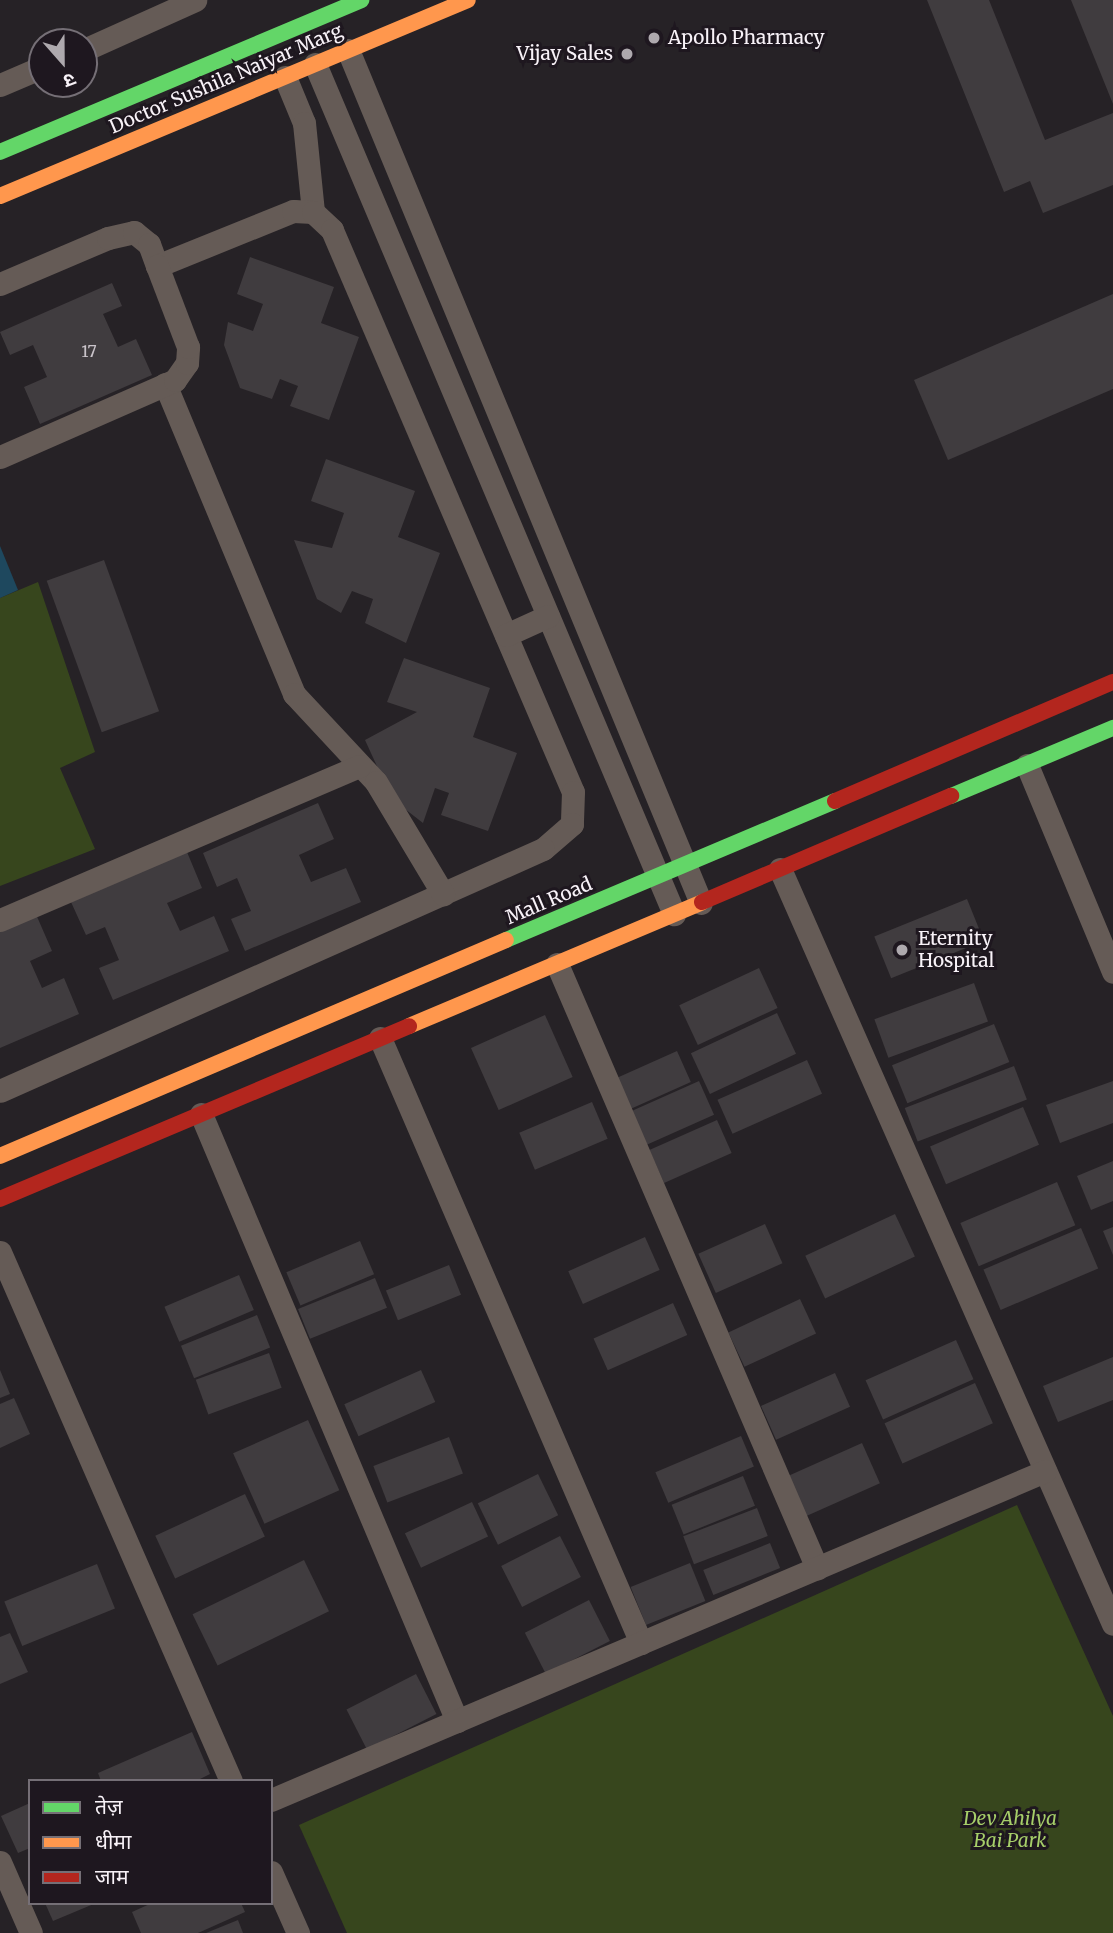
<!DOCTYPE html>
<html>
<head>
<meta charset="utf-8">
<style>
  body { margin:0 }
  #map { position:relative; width:1113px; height:1933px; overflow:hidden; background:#262226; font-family:Merriweather,"Noto Sans Devanagari",serif }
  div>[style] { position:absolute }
  .green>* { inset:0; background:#37461d }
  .water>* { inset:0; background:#1e485e }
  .building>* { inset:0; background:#403c3f; transform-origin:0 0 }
  .street>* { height:23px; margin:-11.5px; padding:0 11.5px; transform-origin:11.5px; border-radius:11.5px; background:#655b56 }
  .fast>* { height:16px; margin:-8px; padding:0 8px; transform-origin:8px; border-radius:8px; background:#63d668 }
  .slow>* { height:16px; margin:-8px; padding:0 8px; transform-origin:8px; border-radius:8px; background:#ff974d }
  .jam>* { height:16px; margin:-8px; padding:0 8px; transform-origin:8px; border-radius:8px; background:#b3261e }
  .dots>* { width:19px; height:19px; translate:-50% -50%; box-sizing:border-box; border:4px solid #1e171f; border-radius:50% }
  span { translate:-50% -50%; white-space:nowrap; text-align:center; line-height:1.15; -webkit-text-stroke:6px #1e171f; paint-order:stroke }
  .number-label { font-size:16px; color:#cac4ca }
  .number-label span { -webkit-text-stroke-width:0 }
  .poi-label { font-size:19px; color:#f8f2f8 }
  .left { translate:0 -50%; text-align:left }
  .right { translate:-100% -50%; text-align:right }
  .street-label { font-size:19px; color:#f8f2f8 }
  .park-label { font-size:19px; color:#a6ce69; font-style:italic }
  .legend { position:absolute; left:28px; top:1779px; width:245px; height:126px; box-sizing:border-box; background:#1e171f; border:2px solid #756f76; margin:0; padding:9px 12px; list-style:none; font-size:21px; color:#f8f2f8 }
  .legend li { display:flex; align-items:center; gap:14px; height:35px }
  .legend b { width:35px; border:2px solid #756f76 }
  .north { position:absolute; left:28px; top:28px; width:70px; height:70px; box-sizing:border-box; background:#1e171f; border:2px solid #756f76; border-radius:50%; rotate:159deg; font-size:19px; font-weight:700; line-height:28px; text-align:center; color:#f8f2f8 }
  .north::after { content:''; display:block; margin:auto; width:24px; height:32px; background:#aea9ae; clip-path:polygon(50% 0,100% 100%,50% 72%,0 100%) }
</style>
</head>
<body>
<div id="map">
  <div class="green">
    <i style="clip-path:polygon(38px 582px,95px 752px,60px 768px,95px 849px,0 886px,0 598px)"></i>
    <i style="clip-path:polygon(1017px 1505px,1113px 1716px,1113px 1933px,347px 1933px,299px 1825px)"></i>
  </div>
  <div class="water">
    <i style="clip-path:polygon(0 546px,18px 590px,0 598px)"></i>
  </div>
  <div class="building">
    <i style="clip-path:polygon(927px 0,989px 0,1045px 140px,1113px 113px,1113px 185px,1043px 213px,1030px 181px,1004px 192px)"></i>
    <i style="clip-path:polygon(1071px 0,1113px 0,1113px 104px)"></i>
    <i style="clip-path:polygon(250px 257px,334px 287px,321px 323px,359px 337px,329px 420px,290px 406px,298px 386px,280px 379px,272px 399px,240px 388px,224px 345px,228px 322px,253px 331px,263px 304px,237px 294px)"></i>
    <i style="clip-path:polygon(112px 283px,122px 306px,103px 314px,118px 347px,136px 339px,152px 375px,40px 424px,24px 387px,47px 377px,33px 345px,10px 355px,0 332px)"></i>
    <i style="clip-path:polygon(1113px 294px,1113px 389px,948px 460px,914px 380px)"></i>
    <i style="clip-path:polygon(326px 459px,415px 491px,398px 537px,440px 553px,406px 643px,365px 623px,373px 599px,352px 591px,341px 613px,317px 599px,294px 540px,332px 548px,344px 513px,311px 501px)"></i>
    <i style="left:104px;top:560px;width:161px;height:61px;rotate:70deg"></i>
    <i style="clip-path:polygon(404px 658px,490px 688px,473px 737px,517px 753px,488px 831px,441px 815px,449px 793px,435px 788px,423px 823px,392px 799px,365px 740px,417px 712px,387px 702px)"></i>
    <i style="clip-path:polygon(318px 803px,334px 839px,299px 855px,311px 882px,346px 868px,361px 902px,245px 951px,231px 919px,251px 911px,237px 878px,217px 887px,203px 853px)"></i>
    <i style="clip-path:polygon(187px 852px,202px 888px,167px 903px,180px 931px,214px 916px,229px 951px,113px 1000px,99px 968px,119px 960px,105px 927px,86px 935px,71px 902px)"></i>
    <i style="left:967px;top:899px;width:45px;height:100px;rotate:68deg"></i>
    <i style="clip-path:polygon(35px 912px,52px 951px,30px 961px,42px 988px,64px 978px,79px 1014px,0 1048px,0 928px)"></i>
    <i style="left:759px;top:968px;width:44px;height:88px;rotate:65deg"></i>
    <i style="left:974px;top:983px;width:41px;height:106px;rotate:70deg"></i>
    <i style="left:777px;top:1013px;width:45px;height:95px;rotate:65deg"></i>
    <i style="left:545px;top:1015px;width:68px;height:81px;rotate:66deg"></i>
    <i style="left:994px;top:1024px;width:41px;height:110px;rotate:68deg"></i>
    <i style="left:677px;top:1051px;width:34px;height:71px;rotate:66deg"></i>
    <i style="left:807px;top:1060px;width:37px;height:98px;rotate:66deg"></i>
    <i style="left:1014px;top:1066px;width:36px;height:117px;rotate:69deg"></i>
    <i style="left:699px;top:1081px;width:37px;height:78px;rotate:66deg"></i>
    <i style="clip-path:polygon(1113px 1081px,1113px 1123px,1060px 1143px,1046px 1105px)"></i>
    <i style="left:592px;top:1102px;width:40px;height:79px;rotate:67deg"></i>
    <i style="left:1023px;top:1107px;width:41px;height:101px;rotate:67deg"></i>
    <i style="left:717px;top:1120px;width:36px;height:74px;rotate:66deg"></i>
    <i style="clip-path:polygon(1113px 1161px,1113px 1201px,1091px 1210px,1077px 1176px)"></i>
    <i style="left:1057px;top:1182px;width:47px;height:105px;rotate:67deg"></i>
    <i style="left:895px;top:1214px;width:47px;height:99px;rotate:65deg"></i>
    <i style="left:765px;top:1224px;width:43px;height:73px;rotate:66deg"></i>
    <i style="clip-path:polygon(1113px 1227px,1113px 1255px,1103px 1231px)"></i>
    <i style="left:1081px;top:1228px;width:44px;height:106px;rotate:67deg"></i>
    <i style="left:645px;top:1237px;width:36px;height:84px;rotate:66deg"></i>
    <i style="left:360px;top:1241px;width:36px;height:80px;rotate:67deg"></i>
    <i style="left:449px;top:1265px;width:32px;height:68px;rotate:68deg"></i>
    <i style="left:239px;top:1275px;width:38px;height:81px;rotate:67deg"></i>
    <i style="left:375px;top:1278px;width:32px;height:83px;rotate:68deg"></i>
    <i style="left:800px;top:1299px;width:38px;height:79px;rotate:65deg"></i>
    <i style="left:673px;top:1303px;width:35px;height:87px;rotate:66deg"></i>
    <i style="left:257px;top:1315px;width:35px;height:82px;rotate:68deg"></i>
    <i style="left:956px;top:1340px;width:43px;height:99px;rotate:66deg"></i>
    <i style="left:269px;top:1353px;width:37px;height:78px;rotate:70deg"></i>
    <i style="clip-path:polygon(1113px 1357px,1113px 1400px,1058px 1422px,1043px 1386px)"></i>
    <i style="clip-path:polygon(0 1370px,10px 1394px,0 1398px)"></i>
    <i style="left:421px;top:1370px;width:35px;height:84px;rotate:66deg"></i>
    <i style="left:835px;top:1373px;width:37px;height:81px;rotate:66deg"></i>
    <i style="left:975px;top:1383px;width:44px;height:99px;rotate:66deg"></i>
    <i style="clip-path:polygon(14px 1398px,30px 1434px,0 1448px,0 1404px)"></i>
    <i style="left:308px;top:1420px;width:77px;height:82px;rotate:66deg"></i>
    <i style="left:741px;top:1436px;width:33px;height:93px;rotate:67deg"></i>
    <i style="left:449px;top:1437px;width:39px;height:81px;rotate:69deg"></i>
    <i style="left:862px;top:1443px;width:44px;height:81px;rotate:66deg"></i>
    <i style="left:538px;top:1474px;width:46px;height:67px;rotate:64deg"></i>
    <i style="left:743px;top:1476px;width:32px;height:77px;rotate:68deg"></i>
    <i style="left:245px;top:1494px;width:47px;height:99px;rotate:65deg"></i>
    <i style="left:472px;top:1502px;width:38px;height:74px;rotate:65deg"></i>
    <i style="left:757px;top:1508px;width:30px;height:79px;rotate:69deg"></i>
    <i style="left:560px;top:1536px;width:46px;height:66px;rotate:63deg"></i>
    <i style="left:770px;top:1543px;width:27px;height:72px;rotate:68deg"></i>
    <i style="left:304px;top:1560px;width:57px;height:124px;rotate:64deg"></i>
    <i style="left:690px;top:1563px;width:41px;height:64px;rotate:68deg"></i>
    <i style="left:97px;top:1564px;width:48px;height:100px;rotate:68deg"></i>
    <i style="left:589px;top:1600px;width:46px;height:72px;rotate:63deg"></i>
    <i style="clip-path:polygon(10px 1633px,28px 1672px,0 1684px,0 1637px)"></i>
    <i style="left:416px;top:1674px;width:45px;height:78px;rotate:63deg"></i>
    <i style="clip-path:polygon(192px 1732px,210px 1774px,196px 1781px,101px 1781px,98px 1773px)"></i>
    <i style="clip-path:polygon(30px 1803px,30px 1848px,18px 1853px,1px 1816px)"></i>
    <i style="clip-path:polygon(45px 1903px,96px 1903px,53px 1921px)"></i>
    <i style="clip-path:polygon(152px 1903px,241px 1903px,245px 1912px,198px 1933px,141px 1933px,132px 1912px)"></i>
    <i style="clip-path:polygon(238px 1920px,243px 1933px,206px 1933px)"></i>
  </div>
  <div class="street">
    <i style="left:84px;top:50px;width:122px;rotate:-24.2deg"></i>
    <i style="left:348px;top:50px;width:923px;rotate:67.52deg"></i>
    <i style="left:315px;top:64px;width:923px;rotate:67.1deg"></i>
    <i style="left:285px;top:77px;width:50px;rotate:67.6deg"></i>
    <i style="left:304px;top:123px;width:89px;rotate:84.2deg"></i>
    <i style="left:0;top:85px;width:46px;rotate:-23.2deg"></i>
    <i style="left:0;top:284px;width:117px;rotate:-23.1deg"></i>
    <i style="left:108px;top:238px;width:27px;rotate:-13deg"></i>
    <i style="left:134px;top:232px;width:19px;rotate:39deg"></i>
    <i style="left:149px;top:244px;width:23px;rotate:70deg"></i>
    <i style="left:157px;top:266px;width:147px;rotate:-22deg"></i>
    <i style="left:293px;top:211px;width:20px;rotate:3deg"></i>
    <i style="left:313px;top:212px;width:26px;rotate:43deg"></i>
    <i style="left:332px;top:230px;width:611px;rotate:66.79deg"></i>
    <i style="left:573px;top:792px;width:32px;rotate:92deg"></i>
    <i style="left:572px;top:824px;width:38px;rotate:139deg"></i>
    <i style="left:543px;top:849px;width:594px;rotate:155.98deg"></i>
    <i style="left:165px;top:384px;width:336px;rotate:67.4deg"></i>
    <i style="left:294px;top:694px;width:120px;rotate:47deg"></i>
    <i style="left:376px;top:782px;width:131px;rotate:59.1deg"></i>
    <i style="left:0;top:457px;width:191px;rotate:-23.7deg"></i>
    <i style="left:175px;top:380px;width:21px;rotate:-55deg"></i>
    <i style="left:187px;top:363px;width:16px;rotate:-86deg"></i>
    <i style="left:188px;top:347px;width:87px;rotate:-110.9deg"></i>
    <i style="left:506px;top:635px;width:46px;rotate:-24.3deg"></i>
    <i style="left:1027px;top:765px;width:224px;rotate:67.4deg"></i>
    <i style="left:780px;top:869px;width:825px;rotate:66.2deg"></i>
    <i style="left:0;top:920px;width:391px;rotate:-23.2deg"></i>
    <i style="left:557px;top:964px;width:658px;rotate:66.71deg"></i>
    <i style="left:380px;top:1038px;width:659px;rotate:66.66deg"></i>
    <i style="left:201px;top:1114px;width:659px;rotate:67.13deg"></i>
    <i style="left:0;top:1252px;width:577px;rotate:66.41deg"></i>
    <i style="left:271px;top:1800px;width:841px;rotate:-23.03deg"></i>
    <i style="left:0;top:1862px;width:77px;rotate:66.4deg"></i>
    <i style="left:271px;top:1872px;width:67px;rotate:66.1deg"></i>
  </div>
  <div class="fast">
    <i style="left:0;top:152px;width:392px;rotate:-22.8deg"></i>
    <i style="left:951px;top:796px;width:176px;rotate:-22.8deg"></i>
    <i style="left:506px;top:940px;width:357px;rotate:-22.9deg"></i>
  </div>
  <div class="slow">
    <i style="left:0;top:196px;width:507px;rotate:-22.72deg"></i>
    <i style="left:409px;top:1026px;width:318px;rotate:-22.9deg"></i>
    <i style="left:0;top:1156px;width:550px;rotate:-23.12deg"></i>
  </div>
  <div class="jam">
    <i style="left:835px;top:801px;width:302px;rotate:-23.2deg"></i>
    <i style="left:702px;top:902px;width:271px;rotate:-23.1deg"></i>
    <i style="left:0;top:1199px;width:444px;rotate:-22.9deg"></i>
  </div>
  <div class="dots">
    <i style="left:654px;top:38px;background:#aea9ae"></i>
    <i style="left:627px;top:54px;background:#aea9ae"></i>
    <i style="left:902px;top:950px;background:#aea9ae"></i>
  </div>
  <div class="number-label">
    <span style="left:89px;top:351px">17</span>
  </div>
  <div class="poi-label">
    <span class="left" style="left:668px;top:38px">Apollo Pharmacy</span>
    <span class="right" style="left:613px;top:54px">Vijay Sales</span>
    <span class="left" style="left:918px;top:950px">Eternity<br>Hospital</span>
  </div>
  <div class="street-label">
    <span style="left:226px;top:79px;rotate:-23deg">Doctor Sushila Naiyar Marg</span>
    <span style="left:549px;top:901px;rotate:-23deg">Mall Road</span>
  </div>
  <div class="park-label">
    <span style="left:1010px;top:1830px">Dev Ahilya<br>Bai Park</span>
  </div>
  <ul class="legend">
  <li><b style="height:9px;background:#63d668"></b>तेज़</li>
  <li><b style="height:9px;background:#ff974d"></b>धीमा</li>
  <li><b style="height:9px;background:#b3261e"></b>जाम</li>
  </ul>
  <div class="north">उ</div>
</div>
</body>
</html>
